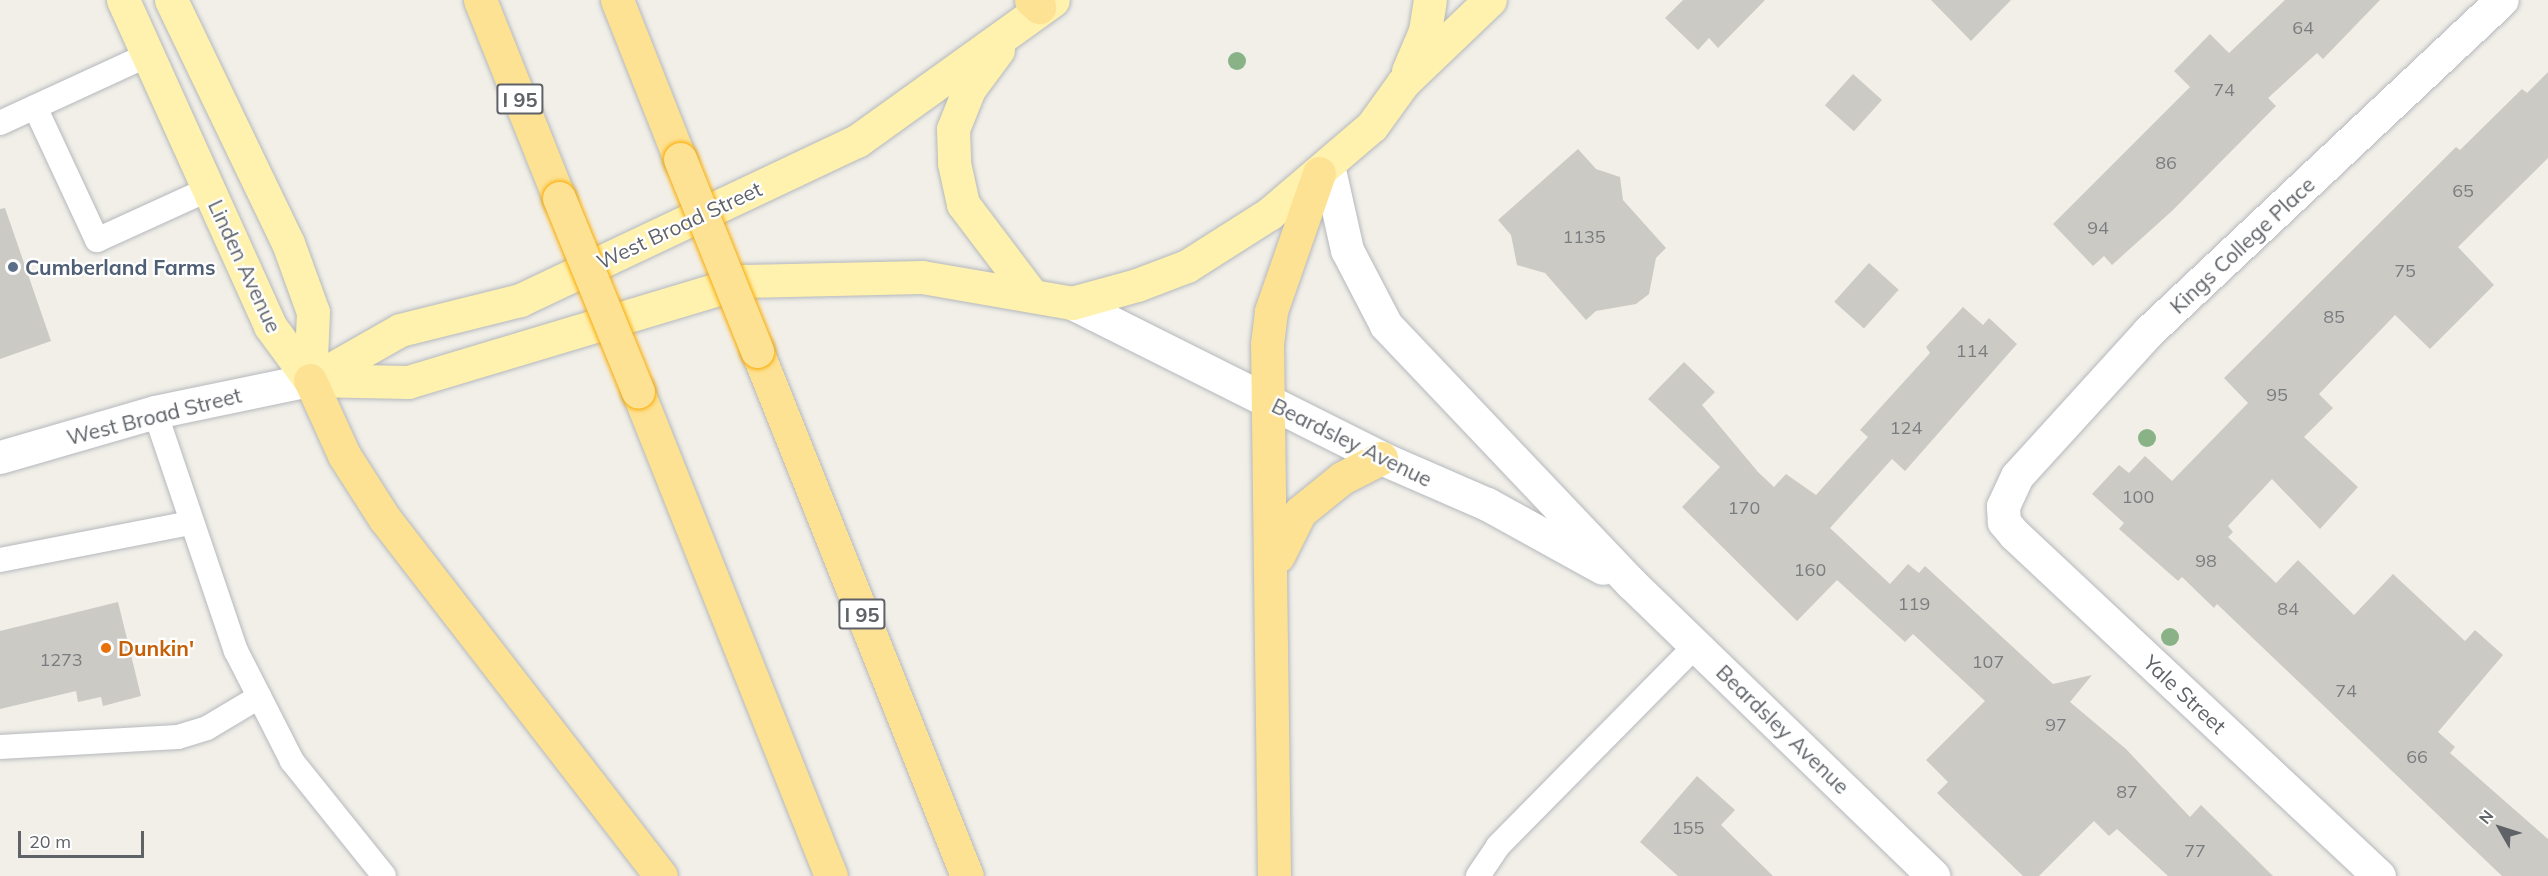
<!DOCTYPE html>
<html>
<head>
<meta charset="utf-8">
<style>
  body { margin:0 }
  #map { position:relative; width:2548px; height:876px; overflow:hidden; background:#f1efe8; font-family:Mulish,sans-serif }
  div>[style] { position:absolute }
  .building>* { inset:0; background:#cccac5; transform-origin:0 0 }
  .roads { filter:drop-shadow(0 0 2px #b5b8bc) drop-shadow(0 0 2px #b5b8bc) }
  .lane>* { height:24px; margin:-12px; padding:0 12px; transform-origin:12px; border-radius:12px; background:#fff }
  .street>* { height:33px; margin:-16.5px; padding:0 16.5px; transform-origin:16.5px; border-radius:16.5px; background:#fff }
  .secondary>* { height:33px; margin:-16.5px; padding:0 16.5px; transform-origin:16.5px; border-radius:16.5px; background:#fff }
  .primary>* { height:33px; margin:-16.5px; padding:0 16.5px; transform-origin:16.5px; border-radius:16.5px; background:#fff2af }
  .highway>* { height:33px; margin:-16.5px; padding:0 16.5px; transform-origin:16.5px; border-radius:16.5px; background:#fde293 }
  .bridges { filter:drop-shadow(0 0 2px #f9ab00) drop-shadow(0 0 2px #f9ab00) }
  .highway-bridge>* { height:33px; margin:-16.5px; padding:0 16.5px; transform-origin:16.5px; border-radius:16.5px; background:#fde293 }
  .trees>* { width:18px; height:18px; margin:-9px; border-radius:50%; background:#89b387 }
  .dots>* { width:16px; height:16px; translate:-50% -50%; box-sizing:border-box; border:3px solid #fff; border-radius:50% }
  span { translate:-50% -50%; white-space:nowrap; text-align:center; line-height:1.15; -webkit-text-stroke:4.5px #fff; paint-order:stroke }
  .number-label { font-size:18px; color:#7a7d7f }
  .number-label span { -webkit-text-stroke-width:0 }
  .shield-label span { padding:2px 4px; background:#fff; border:2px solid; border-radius:4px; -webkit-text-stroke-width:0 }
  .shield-label { font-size:20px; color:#5f6368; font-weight:700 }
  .street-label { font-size:21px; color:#5f6368 }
  .service-label { font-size:21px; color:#4e5e75; font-weight:700 }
  .left { translate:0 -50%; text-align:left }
  .food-label { font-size:21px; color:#c56008; font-weight:700 }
  .north { position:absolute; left:2470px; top:798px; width:60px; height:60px; -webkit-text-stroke:4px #fff; paint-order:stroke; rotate:309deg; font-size:16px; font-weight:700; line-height:24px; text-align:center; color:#5f6368 }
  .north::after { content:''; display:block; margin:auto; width:21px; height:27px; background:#5f6368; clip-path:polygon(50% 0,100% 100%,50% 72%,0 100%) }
  .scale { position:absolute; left:18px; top:831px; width:126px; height:27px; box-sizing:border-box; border:3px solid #5f6368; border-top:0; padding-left:8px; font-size:18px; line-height:21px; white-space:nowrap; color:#5f6368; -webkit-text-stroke:4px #fff; paint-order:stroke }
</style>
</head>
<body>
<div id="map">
  <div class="building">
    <i style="clip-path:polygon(1683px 0,1765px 0,1718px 48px,1709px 38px,1698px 50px,1665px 18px)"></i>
    <i style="clip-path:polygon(1931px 0,2011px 0,1971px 41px)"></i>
    <i style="clip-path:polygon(2285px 0,2380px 0,2323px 59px,2317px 53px,2268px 98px,2276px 106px,2173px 210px,2112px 265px,2104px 256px,2093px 266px,2053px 224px,2190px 87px,2174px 71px,2210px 34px,2229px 53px)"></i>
    <i style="clip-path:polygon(2548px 72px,2548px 158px,2458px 247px,2494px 285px,2430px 349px,2395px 315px,2319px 394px,2333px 408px,2304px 437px,2358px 487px,2320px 529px,2272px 479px,2228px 526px,2233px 532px,2228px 537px,2276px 583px,2298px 560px,2354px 615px,2393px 574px,2465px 641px,2475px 630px,2503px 655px,2438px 732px,2455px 747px,2450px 753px,2548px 839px,2548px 876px,2502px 876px,2217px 604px,2214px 608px,2182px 577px,2178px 581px,2119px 529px,2124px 523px,2092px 494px,2119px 465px,2129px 473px,2145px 456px,2172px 481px,2248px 403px,2224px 378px,2456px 147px,2460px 150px,2522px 89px,2527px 93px)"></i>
    <i style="left:1853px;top:74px;width:39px;height:42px;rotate:42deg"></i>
    <i style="clip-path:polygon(1578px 149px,1596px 169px,1620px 177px,1623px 200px,1666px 248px,1656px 258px,1649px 294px,1636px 304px,1596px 311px,1586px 320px,1545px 273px,1517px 265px,1511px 235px,1498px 220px)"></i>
    <i style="clip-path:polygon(5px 208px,51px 341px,0 359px,0 209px)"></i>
    <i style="left:1869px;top:263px;width:40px;height:52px;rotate:42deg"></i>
    <i style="clip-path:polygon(1963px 307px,1983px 325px,1989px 318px,2017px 344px,1905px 471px,1892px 459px,1830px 528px,1890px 584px,1908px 564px,1919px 573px,1925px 566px,2053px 684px,2092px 675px,2070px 702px,2126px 749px,2190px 817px,2201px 805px,2273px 876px,2168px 876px,2117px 829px,2109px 836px,2094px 821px,2039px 876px,2023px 876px,1937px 793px,1948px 782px,1926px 760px,1985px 701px,1913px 634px,1905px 642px,1837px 580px,1797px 621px,1682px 507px,1720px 467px,1648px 399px,1684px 362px,1715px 392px,1702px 405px,1758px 472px,1774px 487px,1786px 474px,1816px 495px,1868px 437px,1860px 430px,1930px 353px,1926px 347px)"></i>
    <i style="clip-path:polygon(118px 602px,141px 696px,103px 706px,101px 697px,78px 702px,76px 691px,0 709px,0 631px)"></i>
    <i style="clip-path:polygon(1697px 776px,1735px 810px,1721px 825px,1773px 876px,1678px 876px,1640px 842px)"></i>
  </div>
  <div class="roads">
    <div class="lane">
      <i style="left:35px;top:107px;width:147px;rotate:65deg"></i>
      <i style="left:97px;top:240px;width:123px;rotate:-24.5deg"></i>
      <i style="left:0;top:123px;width:163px;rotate:-24.7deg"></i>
      <i style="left:155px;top:412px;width:252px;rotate:71.3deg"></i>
      <i style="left:236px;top:651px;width:123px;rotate:63deg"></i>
      <i style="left:292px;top:761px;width:147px;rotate:51.3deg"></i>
      <i style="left:0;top:560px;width:195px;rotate:-11deg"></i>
      <i style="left:0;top:747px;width:178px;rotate:-3.2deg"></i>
      <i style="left:178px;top:737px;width:30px;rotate:-17deg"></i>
      <i style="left:207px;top:728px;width:61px;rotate:-30.8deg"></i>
      <i style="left:1478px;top:876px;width:36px;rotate:-56deg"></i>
      <i style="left:1498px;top:846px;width:282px;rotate:-45.4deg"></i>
    </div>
    <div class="street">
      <i style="left:1328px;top:165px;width:87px;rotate:77.4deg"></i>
      <i style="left:1347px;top:250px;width:85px;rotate:62.5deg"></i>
      <i style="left:1386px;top:325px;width:356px;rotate:46.5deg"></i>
      <i style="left:1631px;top:583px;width:421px;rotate:44.1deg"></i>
      <i style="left:1072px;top:303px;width:346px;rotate:26.6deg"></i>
      <i style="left:1381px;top:458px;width:116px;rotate:23.5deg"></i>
      <i style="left:1487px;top:504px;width:132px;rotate:28.9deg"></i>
      <i style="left:2379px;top:876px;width:500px;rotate:-136.86deg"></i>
      <i style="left:2014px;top:534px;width:16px;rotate:-130deg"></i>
      <i style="left:2004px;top:522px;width:16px;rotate:-94deg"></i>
      <i style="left:2003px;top:506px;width:33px;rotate:-65deg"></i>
      <i style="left:2017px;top:476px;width:195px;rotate:-47.7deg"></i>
      <i style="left:2148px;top:332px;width:485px;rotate:-43.2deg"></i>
    </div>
    <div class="secondary">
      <i style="left:0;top:457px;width:161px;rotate:-16.2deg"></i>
      <i style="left:155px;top:412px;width:158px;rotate:-11.7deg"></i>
    </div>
    <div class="primary">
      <i style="left:123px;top:0;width:358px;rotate:65.7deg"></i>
      <i style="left:270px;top:326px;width:67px;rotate:53.5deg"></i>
      <i style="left:171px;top:0;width:270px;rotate:64.3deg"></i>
      <i style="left:288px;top:243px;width:73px;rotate:70.1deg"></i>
      <i style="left:313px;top:312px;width:68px;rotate:92.5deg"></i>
      <i style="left:998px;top:50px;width:49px;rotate:126.6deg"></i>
      <i style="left:969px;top:89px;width:43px;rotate:111.8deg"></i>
      <i style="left:953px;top:129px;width:34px;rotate:88deg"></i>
      <i style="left:954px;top:163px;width:42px;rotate:77.6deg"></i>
      <i style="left:963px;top:204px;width:113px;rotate:52.9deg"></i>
      <i style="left:1408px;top:71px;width:43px;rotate:-67deg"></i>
      <i style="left:1425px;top:31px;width:31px;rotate:-81deg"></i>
      <i style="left:310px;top:380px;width:98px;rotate:1.2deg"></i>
      <i style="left:408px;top:382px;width:352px;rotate:-16.7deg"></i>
      <i style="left:745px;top:281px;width:177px;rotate:-1.3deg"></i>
      <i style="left:922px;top:277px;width:152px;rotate:9.8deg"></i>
      <i style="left:1072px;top:303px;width:67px;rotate:-15.5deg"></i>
      <i style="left:1137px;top:285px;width:53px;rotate:-20.8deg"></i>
      <i style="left:1187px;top:266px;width:97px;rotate:-32.4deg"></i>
      <i style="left:1269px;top:214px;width:135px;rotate:-40.5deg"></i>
      <i style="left:1372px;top:126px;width:53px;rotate:-54.2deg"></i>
      <i style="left:1403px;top:83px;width:120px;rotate:-43.7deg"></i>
      <i style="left:312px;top:380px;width:101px;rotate:-29.6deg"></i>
      <i style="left:400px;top:330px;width:124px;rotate:-14deg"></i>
      <i style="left:520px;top:300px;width:373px;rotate:-25.3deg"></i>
      <i style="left:857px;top:141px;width:241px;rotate:-35.7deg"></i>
    </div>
    <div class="highway">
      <i style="left:480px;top:0;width:213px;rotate:68.2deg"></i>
      <i style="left:617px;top:0;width:171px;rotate:68.4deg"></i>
      <i style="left:1031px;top:0;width:11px;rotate:41deg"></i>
      <i style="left:757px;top:351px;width:565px;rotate:68.2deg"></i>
      <i style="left:310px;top:380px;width:82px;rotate:65.6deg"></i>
      <i style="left:344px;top:455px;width:76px;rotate:57.4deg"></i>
      <i style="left:385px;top:519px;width:451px;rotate:52.3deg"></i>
      <i style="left:638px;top:392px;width:521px;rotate:68.26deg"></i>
      <i style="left:1278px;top:556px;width:49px;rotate:-63.4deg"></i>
      <i style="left:1300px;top:512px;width:54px;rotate:-39deg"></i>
      <i style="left:1342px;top:478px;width:44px;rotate:-27.1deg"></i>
      <i style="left:1274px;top:876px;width:532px;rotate:-90.75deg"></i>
      <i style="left:1267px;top:344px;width:33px;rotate:-83deg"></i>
      <i style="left:1271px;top:311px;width:146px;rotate:-70.8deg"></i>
    </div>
  </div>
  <div class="bridges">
    <div class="highway-bridge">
      <i style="left:680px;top:159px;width:207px;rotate:68.1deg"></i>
      <i style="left:559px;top:198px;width:209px;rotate:67.8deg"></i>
    </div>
  </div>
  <div class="trees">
    <i style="left:1237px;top:61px"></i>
    <i style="left:2147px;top:438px"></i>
    <i style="left:2170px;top:637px"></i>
  </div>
  <div class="dots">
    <i style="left:13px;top:267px;background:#5c6f8a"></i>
    <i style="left:106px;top:648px;background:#e8710a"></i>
  </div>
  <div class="number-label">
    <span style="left:2303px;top:28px">64</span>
    <span style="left:2224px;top:90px">74</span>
    <span style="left:2166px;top:163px">86</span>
    <span style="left:2463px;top:191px">65</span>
    <span style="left:2098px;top:228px">94</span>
    <span style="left:1584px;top:237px">1135</span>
    <span style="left:2405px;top:271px">75</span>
    <span style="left:2334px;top:317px">85</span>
    <span style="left:1972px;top:351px">114</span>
    <span style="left:2277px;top:395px">95</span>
    <span style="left:1906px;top:428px">124</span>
    <span style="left:2138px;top:497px">100</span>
    <span style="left:1744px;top:508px">170</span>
    <span style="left:2206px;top:561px">98</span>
    <span style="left:1810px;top:570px">160</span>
    <span style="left:1914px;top:604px">119</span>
    <span style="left:2288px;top:609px">84</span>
    <span style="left:61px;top:660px">1273</span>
    <span style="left:1988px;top:662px">107</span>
    <span style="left:2346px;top:691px">74</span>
    <span style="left:2056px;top:725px">97</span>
    <span style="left:2417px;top:757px">66</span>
    <span style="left:2127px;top:792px">87</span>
    <span style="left:1688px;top:828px">155</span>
    <span style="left:2195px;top:851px">77</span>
  </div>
  <div class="shield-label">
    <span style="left:520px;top:99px">I 95</span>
    <span style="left:862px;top:614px">I 95</span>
  </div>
  <div class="street-label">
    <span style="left:679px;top:225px;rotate:-25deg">West Broad Street</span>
    <span style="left:2242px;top:245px;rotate:-43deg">Kings College Place</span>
    <span style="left:245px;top:266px;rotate:65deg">Linden Avenue</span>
    <span style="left:154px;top:416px;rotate:-14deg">West Broad Street</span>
    <span style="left:1352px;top:442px;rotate:26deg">Beardsley Avenue</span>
    <span style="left:2185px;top:694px;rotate:43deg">Yale Street</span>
    <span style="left:1783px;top:729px;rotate:44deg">Beardsley Avenue</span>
  </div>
  <div class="service-label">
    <span class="left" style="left:25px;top:267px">Cumberland Farms</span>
  </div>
  <div class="food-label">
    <span class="left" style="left:118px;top:648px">Dunkin'</span>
  </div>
  <div class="north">N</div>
  <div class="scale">20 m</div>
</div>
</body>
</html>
